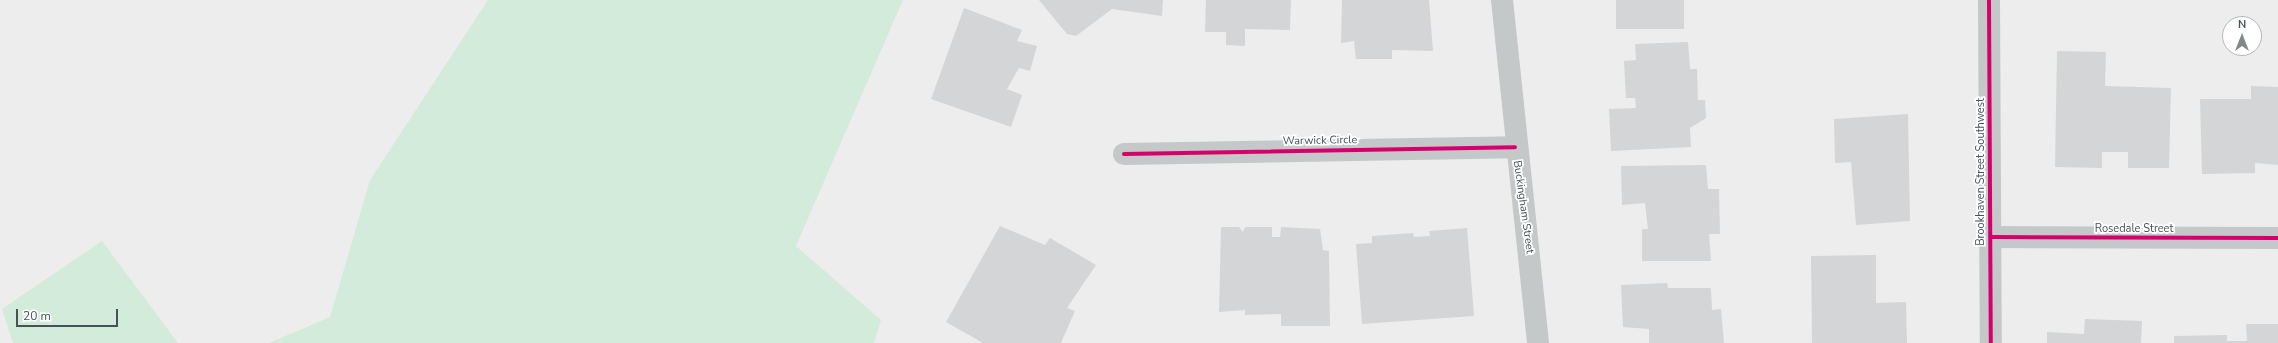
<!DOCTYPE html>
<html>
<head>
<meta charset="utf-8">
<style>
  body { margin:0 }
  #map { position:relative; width:2278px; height:343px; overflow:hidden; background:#eeeded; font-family:"Nunito Sans",sans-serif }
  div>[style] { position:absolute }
  .green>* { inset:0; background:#d3ebda }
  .building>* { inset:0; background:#d4d5d6; transform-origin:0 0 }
  .minor>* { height:22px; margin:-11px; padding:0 11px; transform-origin:11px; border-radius:11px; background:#c4c8c9 }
  .cycleway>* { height:4px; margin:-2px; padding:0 2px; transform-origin:2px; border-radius:2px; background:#d6006c }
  span { translate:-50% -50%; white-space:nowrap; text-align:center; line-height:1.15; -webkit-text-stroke:3.5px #fff; paint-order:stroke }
  .street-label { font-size:11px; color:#465158 }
  .north { position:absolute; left:2222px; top:16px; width:40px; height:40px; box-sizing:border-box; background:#fff; border:1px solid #b5b9bc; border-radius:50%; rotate:0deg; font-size:11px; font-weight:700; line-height:16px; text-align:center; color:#465158 }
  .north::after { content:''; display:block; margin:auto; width:14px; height:18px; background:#81888c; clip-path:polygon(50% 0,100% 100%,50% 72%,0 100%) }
  .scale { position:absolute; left:16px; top:309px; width:102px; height:18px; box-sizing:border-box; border:2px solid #465158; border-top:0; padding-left:5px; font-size:12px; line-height:14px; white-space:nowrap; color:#465158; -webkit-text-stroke:3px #fff; paint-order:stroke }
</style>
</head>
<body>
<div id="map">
  <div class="green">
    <i style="clip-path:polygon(488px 0,903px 0,796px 246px,881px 320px,874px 343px,269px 343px,330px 317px,370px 180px)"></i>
    <i style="clip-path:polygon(102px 241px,178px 343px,13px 343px,2px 309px)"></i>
  </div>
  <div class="building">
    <i style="clip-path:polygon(1039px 0,1163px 0,1162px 16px,1112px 9px,1076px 36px,1067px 34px)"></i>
    <i style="clip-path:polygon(1206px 0,1291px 0,1290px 30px,1245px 29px,1245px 46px,1226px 45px,1226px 32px,1205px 32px)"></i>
    <i style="clip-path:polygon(1342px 0,1429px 0,1433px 51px,1392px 50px,1392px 59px,1356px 59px,1354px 41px,1341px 43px)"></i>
    <i style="left:1616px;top:0;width:68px;height:29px"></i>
    <i style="clip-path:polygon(964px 8px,1022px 30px,1017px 41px,1037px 46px,1030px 71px,1019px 68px,1007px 89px,1022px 95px,1011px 127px,931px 99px)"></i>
    <i style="clip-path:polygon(1688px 42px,1690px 69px,1697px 69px,1698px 100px,1705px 100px,1706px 118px,1690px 128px,1691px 147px,1611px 151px,1609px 109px,1636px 108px,1635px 98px,1626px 98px,1624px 61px,1636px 60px,1635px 44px)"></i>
    <i style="clip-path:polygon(2057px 51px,2106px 52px,2105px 86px,2171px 88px,2169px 168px,2128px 168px,2128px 152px,2102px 152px,2102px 168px,2055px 167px)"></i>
    <i style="clip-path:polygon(2251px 86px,2278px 87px,2278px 165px,2255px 163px,2255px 173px,2202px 174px,2200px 99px,2251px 99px)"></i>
    <i style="clip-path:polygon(1908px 114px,1910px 221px,1856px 225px,1851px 162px,1835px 163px,1834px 119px)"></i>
    <i style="clip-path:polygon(1706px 165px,1708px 189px,1719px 189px,1720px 234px,1709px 234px,1711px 261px,1642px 261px,1642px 229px,1648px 229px,1645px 203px,1622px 205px,1621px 166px)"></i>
    <i style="clip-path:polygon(1000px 226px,1045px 245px,1050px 238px,1096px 265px,1067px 308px,1075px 311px,1061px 343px,983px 343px,946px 322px)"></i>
    <i style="clip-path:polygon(1221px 227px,1239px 227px,1243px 232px,1245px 227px,1272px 227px,1272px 237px,1280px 237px,1281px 227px,1320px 229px,1323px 250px,1329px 251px,1330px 326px,1281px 326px,1281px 314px,1245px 315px,1245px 310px,1219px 312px)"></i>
    <i style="clip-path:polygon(1467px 228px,1474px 316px,1362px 324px,1356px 244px,1372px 243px,1372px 236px,1413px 233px,1414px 237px,1430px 236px,1429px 231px)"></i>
    <i style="clip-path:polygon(1876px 255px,1876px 303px,1906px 302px,1907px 343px,1812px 343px,1811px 256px)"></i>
    <i style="clip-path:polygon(1667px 283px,1668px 288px,1711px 288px,1712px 310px,1721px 309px,1724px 343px,1649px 343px,1649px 329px,1623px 327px,1621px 285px)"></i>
    <i style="clip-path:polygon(2085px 319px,2142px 321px,2141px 343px,2047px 343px,2047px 332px,2084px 334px)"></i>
    <i style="clip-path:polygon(2246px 324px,2278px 324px,2278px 343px,2174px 343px,2174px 336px,2227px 335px,2227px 341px,2247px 341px)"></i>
  </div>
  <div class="minor">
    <i style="left:1502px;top:0;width:345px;rotate:84deg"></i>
    <i style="left:1989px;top:0;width:343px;rotate:89.7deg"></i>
    <i style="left:1124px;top:154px;width:391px;rotate:-1deg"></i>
    <i style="left:1991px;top:237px;width:287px;rotate:0.2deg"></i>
  </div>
  <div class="cycleway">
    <i style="left:1989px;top:0;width:343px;rotate:89.7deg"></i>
    <i style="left:1124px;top:154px;width:391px;rotate:-1deg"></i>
    <i style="left:1991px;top:237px;width:287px;rotate:0.2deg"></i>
  </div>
  <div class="street-label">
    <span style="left:1320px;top:141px;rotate:-1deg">Warwick Circle</span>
    <span style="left:1981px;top:172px;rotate:-90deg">Brookhaven Street Southwest</span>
    <span style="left:1523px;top:207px;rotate:82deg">Buckingham Street</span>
    <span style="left:2134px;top:229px">Rosedale Street</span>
  </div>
  <div class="north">N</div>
  <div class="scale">20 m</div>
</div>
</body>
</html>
